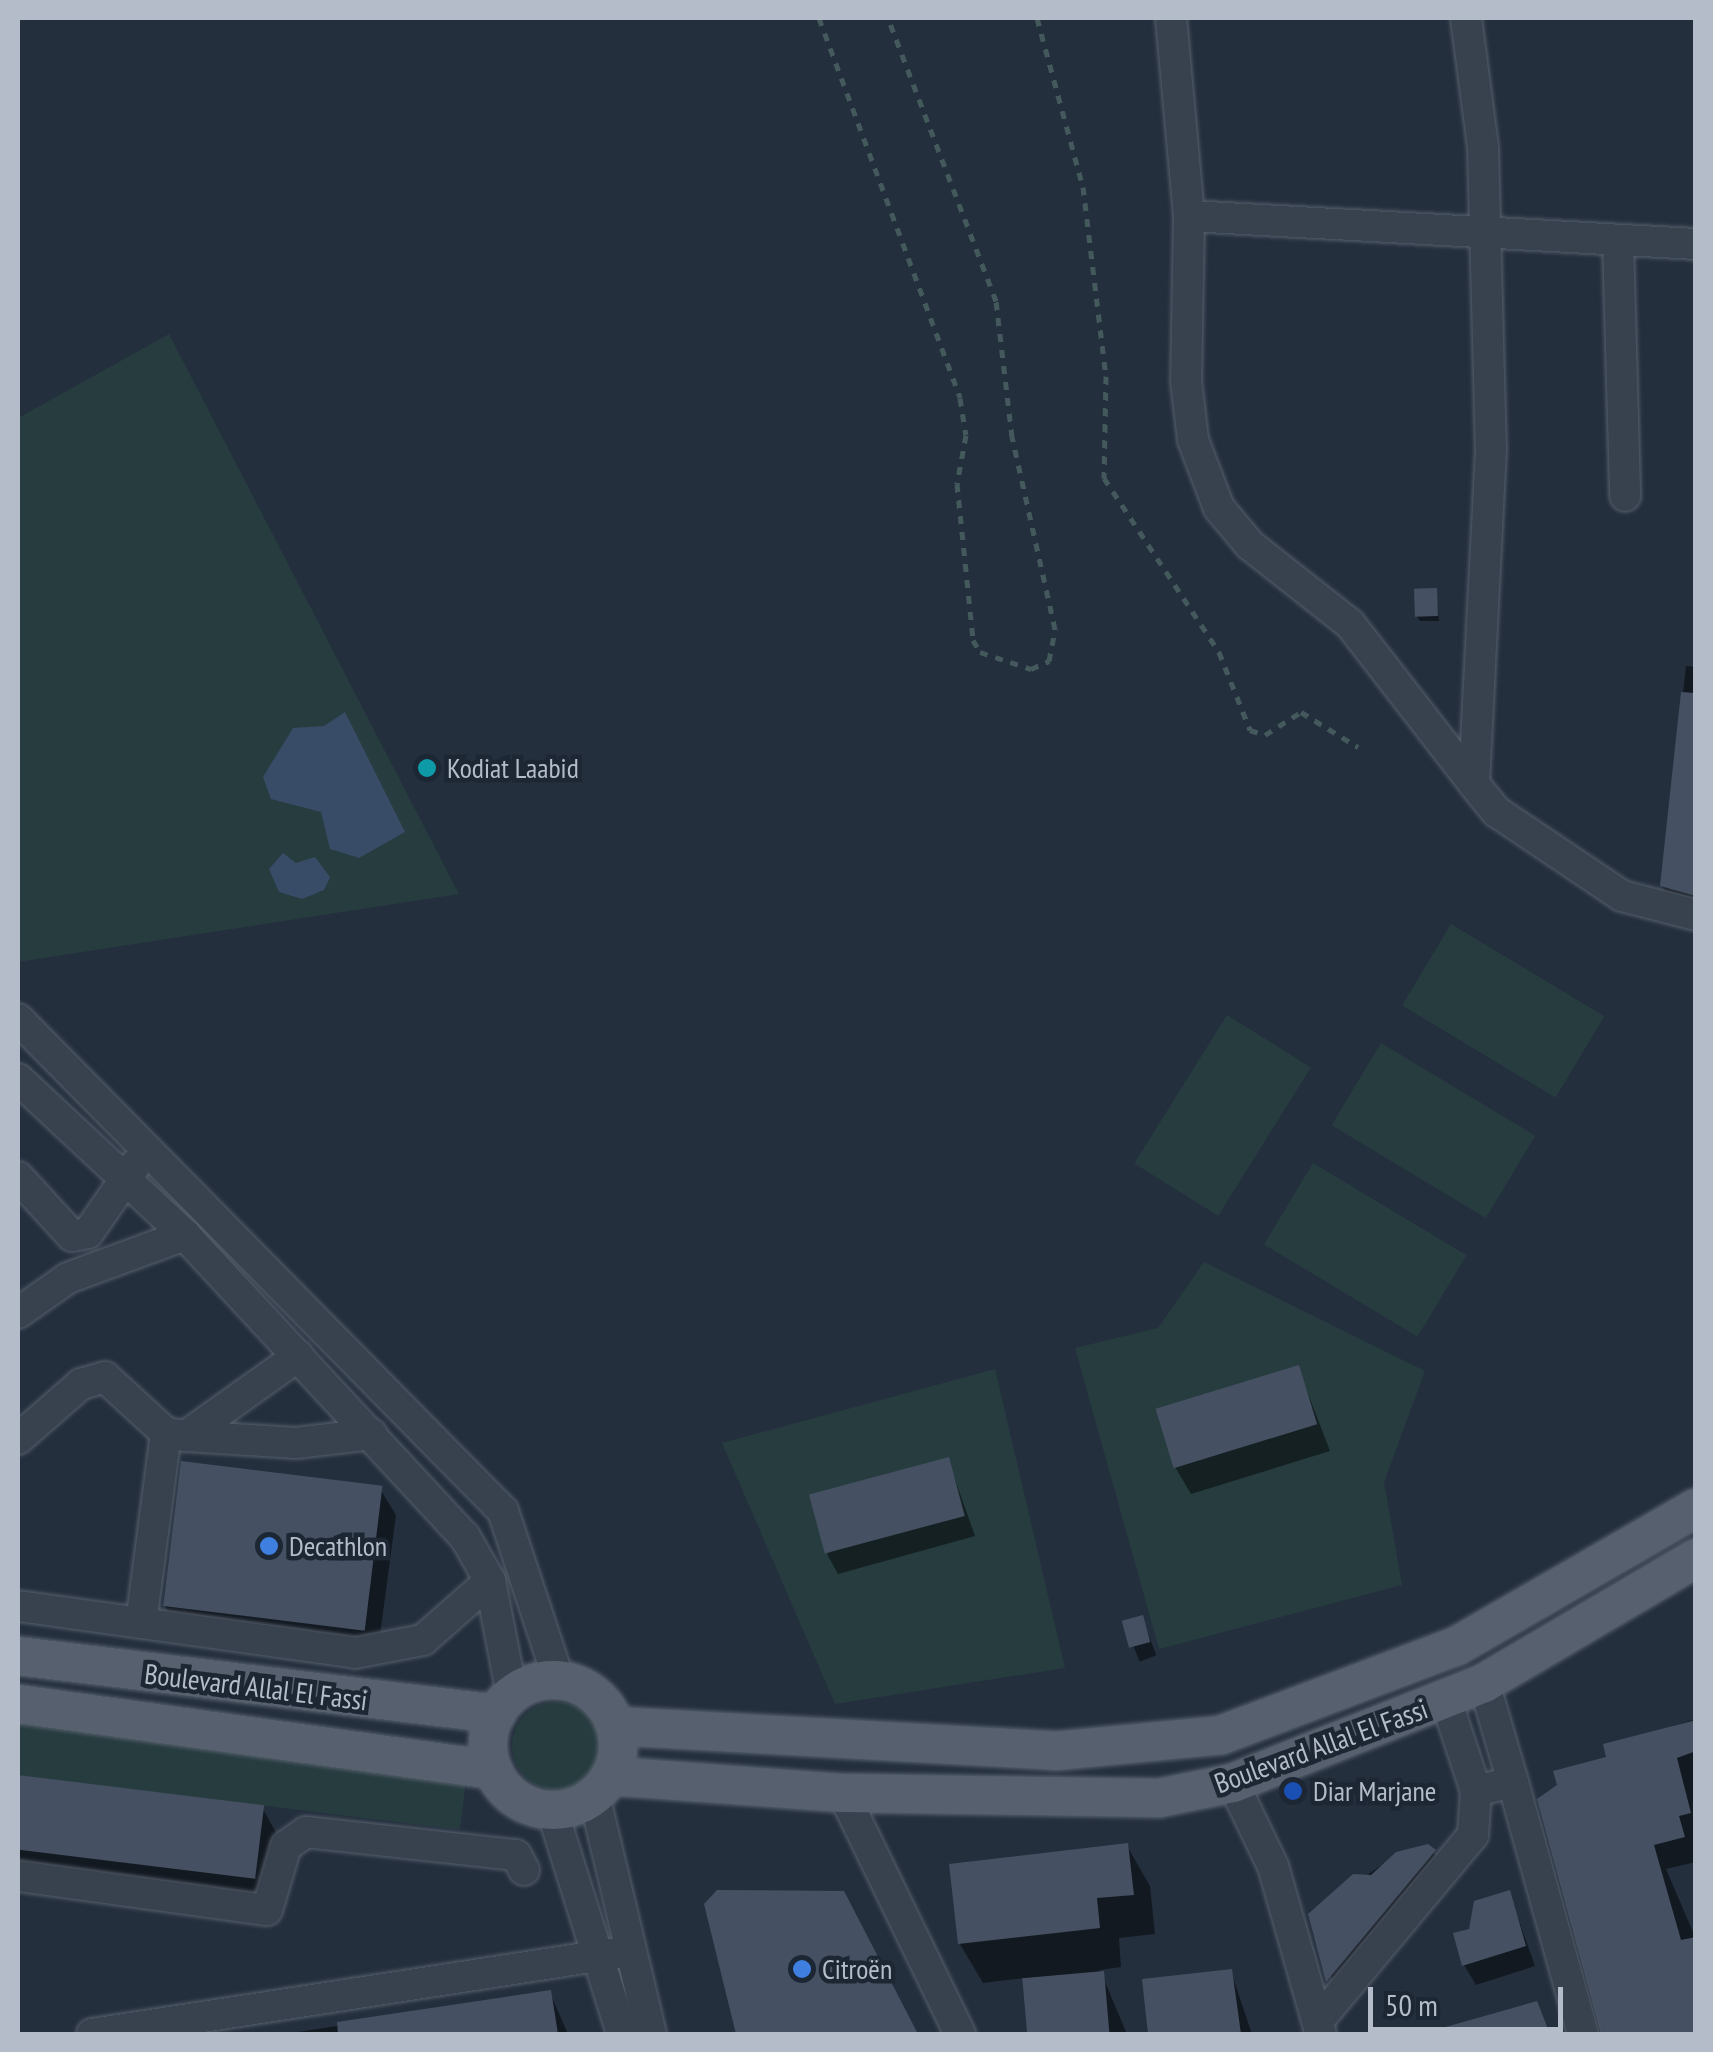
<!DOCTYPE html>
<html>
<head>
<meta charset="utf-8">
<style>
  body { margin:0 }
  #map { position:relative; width:1713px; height:2052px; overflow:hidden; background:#242f3e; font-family:"PT Sans Narrow",sans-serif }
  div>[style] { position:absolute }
  .green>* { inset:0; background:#263c3f; transform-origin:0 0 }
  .round { border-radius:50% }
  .water>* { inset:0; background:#394c67 }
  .shadow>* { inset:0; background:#0007; transform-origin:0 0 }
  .building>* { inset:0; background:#455162; transform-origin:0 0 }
  .path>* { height:5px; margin-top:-2.5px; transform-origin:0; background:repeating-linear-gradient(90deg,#44595c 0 8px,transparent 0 16px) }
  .roads { filter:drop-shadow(0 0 2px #565f6c) drop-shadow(0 0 2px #565f6c) }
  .minor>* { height:30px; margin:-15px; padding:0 15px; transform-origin:15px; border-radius:15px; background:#38414e }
  .major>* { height:38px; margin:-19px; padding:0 19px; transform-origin:19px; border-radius:19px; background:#56606e }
  .major>.ring { margin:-19px; padding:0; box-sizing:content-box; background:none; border:38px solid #56606e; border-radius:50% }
  .dots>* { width:28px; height:28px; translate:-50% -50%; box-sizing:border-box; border:5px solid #1d2633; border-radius:50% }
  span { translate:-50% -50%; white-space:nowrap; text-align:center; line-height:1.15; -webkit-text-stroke:9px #1d2633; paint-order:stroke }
  .poi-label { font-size:28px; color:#b4bcc9 }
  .left { translate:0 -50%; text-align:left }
  .street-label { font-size:28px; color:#b4bcc9 }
  .frame { position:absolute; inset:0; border:20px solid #b4bcc9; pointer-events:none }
  .scale { position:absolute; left:1368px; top:1987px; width:195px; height:45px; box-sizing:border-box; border:5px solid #b4bcc9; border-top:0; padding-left:12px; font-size:30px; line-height:35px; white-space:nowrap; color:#b4bcc9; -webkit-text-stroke:8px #1d2633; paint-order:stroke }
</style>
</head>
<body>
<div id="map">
  <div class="green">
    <i style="clip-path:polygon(169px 334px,459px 894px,18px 962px,18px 418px)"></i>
    <i style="left:1451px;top:924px;width:179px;height:95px;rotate:31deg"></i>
    <i style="left:1227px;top:1015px;width:99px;height:175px;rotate:32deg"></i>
    <i style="left:1381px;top:1043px;width:180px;height:96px;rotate:31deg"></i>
    <i style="left:1313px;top:1163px;width:179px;height:95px;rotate:31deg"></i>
    <i style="clip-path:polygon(1204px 1262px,1425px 1371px,1384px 1482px,1402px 1585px,1159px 1649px,1075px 1348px,1158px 1328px)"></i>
    <i style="clip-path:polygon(995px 1369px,1065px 1668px,835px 1704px,722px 1443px)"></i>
    <i class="round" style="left:512px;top:1702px;width:88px;height:88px"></i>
    <i style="left:18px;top:1720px;width:452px;height:55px;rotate:7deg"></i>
  </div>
  <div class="water">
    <i style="clip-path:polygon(345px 712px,405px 832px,359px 858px,330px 849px,321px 812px,271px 799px,263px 777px,293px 728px,324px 726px)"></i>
    <i style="clip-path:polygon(283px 853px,296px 863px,315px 857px,330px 877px,324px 890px,302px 899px,279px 892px,269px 869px)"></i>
  </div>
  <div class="shadow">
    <i style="clip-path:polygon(1436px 591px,1439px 621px,1420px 621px,1416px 615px)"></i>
    <i style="clip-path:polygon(1686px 666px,1696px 667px,1696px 915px,1674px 906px,1662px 886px)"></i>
    <i style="clip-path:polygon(1298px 1368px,1330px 1451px,1191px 1494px,1175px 1467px)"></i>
    <i style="clip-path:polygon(948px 1460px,975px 1536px,838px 1574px,827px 1554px)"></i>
    <i style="clip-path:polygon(380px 1489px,396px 1515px,377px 1658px,180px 1633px,165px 1606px)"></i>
    <i style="left:1142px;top:1618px;width:40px;height:18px;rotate:69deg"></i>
    <i style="clip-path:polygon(1696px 1719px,1696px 1862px,1666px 1869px,1696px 1939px,1696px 2034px,1604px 2034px,1540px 1800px,1609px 1759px,1606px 1746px)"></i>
    <i style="clip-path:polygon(18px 1777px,263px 1809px,278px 1836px,269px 1905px,18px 1873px)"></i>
    <i style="clip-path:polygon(1127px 1846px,1150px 1886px,1155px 1934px,1119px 1938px,1121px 1967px,1100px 1970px,1127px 2034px,1030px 2034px,1025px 1978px,983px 1983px,960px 1944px)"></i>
    <i style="clip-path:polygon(1434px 1853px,1445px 1872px,1339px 2000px,1311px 1915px,1397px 1854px)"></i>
    <i style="clip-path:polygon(1509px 1893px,1535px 1966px,1476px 1985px,1464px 1965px,1471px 1931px)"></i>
    <i style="clip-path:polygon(707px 1905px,858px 1921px,917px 2034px,739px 2034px)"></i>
    <i style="clip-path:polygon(1231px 1972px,1252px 2034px,1148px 2034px,1145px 1981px)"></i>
    <i style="clip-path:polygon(550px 1993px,568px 2034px,285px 2034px)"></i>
    <i style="clip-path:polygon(1536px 2004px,1551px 2034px,1432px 2034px)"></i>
  </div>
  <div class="building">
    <i style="left:1437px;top:588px;width:28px;height:23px;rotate:88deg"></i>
    <i style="clip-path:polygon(1681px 692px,1696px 693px,1696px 896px,1660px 886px)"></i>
    <i style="left:1299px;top:1365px;width:62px;height:150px;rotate:73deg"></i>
    <i style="left:949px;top:1457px;width:61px;height:145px;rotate:75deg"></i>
    <i style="left:181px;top:1461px;width:203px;height:146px;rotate:7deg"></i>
    <i style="left:1143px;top:1615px;width:28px;height:22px;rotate:75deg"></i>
    <i style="clip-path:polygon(1696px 1720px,1696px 1751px,1677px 1758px,1691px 1813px,1679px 1816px,1685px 1837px,1654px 1845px,1681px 1940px,1696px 1937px,1696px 2034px,1601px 2034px,1537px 1799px,1557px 1785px,1553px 1771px,1606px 1757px,1603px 1744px)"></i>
    <i style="left:18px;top:1775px;width:248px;height:74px;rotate:7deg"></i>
    <i style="clip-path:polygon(1128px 1843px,1134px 1895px,1097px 1898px,1100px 1928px,958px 1944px,949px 1864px)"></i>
    <i style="clip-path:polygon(1428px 1844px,1436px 1850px,1326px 1982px,1308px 1914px,1353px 1874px,1371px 1875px,1396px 1852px)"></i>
    <i style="clip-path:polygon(717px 1890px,844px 1891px,918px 2034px,736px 2034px,704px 1904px)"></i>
    <i style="clip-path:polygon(1510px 1890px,1526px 1946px,1462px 1966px,1453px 1933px,1469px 1929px,1474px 1901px)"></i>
    <i style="clip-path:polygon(1232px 1969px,1241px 2034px,1148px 2034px,1142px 1979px)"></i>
    <i style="left:1104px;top:1971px;width:63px;height:82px;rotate:85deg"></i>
    <i style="clip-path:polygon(551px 1990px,558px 2034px,338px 2034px,337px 2022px)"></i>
    <i style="clip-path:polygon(1537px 2001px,1550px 2034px,1443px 2034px,1442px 2028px)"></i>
  </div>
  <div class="path">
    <i style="left:819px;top:18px;width:405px;rotate:69.6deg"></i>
    <i style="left:960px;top:398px;width:37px;rotate:81deg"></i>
    <i style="left:966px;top:435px;width:50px;rotate:100.4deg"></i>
    <i style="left:957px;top:484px;width:157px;rotate:84.1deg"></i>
    <i style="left:973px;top:640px;width:14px;rotate:60deg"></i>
    <i style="left:980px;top:652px;width:54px;rotate:18.4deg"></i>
    <i style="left:1031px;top:669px;width:20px;rotate:-24deg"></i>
    <i style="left:1049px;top:661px;width:33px;rotate:-79deg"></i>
    <i style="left:1055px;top:629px;width:197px;rotate:-102.6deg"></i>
    <i style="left:1012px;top:437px;width:137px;rotate:-96.7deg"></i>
    <i style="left:996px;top:301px;width:303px;rotate:-110.9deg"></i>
    <i style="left:1037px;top:18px;width:175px;rotate:74.8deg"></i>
    <i style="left:1083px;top:187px;width:190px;rotate:83.1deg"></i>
    <i style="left:1106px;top:376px;width:102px;rotate:91.1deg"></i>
    <i style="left:1104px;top:478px;width:209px;rotate:56.5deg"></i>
    <i style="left:1219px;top:652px;width:84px;rotate:68.3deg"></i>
    <i style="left:1250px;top:730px;width:16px;rotate:18deg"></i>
    <i style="left:1265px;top:735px;width:43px;rotate:-32.6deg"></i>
    <i style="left:1301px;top:712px;width:67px;rotate:31.6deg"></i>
  </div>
  <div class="roads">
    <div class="minor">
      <i style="left:1171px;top:18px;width:199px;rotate:84.8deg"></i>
      <i style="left:1189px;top:216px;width:165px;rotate:91deg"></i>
      <i style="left:1186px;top:381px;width:59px;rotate:83.2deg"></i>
      <i style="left:1193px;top:440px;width:73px;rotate:69.1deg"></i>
      <i style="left:1219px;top:508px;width:48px;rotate:50deg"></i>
      <i style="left:1250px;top:545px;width:127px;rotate:38.3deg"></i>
      <i style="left:1350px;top:624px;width:202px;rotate:52.2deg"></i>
      <i style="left:1466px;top:18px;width:131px;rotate:82.5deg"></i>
      <i style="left:1483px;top:148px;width:300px;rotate:88.5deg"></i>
      <i style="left:1491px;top:448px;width:336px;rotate:92.9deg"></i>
      <i style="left:1474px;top:784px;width:36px;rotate:51deg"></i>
      <i style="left:1497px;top:812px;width:151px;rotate:33.9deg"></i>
      <i style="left:1622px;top:896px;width:76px;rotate:14.4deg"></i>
      <i style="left:1189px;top:216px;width:508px;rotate:3.16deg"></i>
      <i style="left:1618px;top:240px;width:256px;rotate:88.4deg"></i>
      <i style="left:18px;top:1019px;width:691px;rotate:45.41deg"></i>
      <i style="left:503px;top:1511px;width:178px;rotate:71.7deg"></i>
      <i style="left:18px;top:1079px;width:229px;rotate:43deg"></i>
      <i style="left:185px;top:1235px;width:412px;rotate:47.2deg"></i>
      <i style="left:465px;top:1537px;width:51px;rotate:60.4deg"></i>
      <i style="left:490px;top:1581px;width:115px;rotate:79deg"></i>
      <i style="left:18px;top:1177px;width:80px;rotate:47.5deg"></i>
      <i style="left:72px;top:1236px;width:16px;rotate:-11deg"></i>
      <i style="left:88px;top:1233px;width:84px;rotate:-55.2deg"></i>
      <i style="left:18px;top:1313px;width:61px;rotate:-35deg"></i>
      <i style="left:68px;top:1278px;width:125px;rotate:-20.2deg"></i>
      <i style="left:186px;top:1436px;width:110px;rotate:3.6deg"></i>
      <i style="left:296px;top:1443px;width:76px;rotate:-6.8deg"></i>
      <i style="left:18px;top:1439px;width:84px;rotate:-41.1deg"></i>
      <i style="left:81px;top:1384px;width:25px;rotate:-16deg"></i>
      <i style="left:105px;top:1377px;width:83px;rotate:42.6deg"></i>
      <i style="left:166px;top:1433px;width:20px;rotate:9deg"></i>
      <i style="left:186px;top:1436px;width:138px;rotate:-35.5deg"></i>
      <i style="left:18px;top:1606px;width:340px;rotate:7.9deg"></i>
      <i style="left:355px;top:1653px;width:69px;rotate:-10.8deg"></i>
      <i style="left:423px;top:1640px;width:89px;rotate:-41.4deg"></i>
      <i style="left:141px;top:1623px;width:192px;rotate:-82.5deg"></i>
      <i style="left:1484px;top:1683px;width:103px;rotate:73.7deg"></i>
      <i style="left:1446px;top:1700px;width:96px;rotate:71.8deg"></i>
      <i style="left:1233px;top:1783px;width:92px;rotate:64.3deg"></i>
      <i style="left:1273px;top:1866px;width:175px;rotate:74.1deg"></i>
      <i style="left:843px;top:1793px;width:268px;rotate:64.1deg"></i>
      <i style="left:594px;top:1795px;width:246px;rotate:76.6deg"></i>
      <i style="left:552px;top:1810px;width:235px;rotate:72.6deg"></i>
      <i style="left:18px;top:1876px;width:251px;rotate:7.8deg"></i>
      <i style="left:267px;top:1910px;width:67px;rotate:-73.5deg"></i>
      <i style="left:286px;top:1846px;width:24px;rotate:-35deg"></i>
      <i style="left:306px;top:1832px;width:211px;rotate:6.3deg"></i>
      <i style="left:516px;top:1855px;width:17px;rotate:62deg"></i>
      <i style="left:1318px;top:2021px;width:242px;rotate:-50.2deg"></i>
      <i style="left:1473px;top:1835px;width:44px;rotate:-86.1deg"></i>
      <i style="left:1476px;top:1791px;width:38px;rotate:-14deg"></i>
      <i style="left:1513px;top:1782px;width:262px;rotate:74.5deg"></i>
      <i style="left:92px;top:2034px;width:544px;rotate:-8.77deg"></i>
    </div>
    <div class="major">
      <i style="left:18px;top:1656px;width:482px;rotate:6.9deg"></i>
      <i class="ring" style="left:488px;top:1680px;width:92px;height:92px"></i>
      <i style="left:18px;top:1704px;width:480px;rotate:7.9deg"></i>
      <i style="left:615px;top:1726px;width:442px;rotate:3.2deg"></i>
      <i style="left:1056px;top:1751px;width:166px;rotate:-5.5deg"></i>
      <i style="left:1221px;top:1735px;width:252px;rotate:-20.7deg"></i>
      <i style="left:1457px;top:1646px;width:276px;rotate:-30deg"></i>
      <i style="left:610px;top:1776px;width:234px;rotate:4.2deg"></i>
      <i style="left:843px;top:1793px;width:316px;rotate:0.9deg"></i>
      <i style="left:1159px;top:1798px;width:76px;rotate:-11.5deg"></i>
      <i style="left:1233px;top:1783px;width:270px;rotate:-21.7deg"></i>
      <i style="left:1484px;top:1683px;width:246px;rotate:-30.5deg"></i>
    </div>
  </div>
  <div class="dots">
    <i style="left:427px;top:768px;background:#0f9aa8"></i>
    <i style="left:269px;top:1546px;background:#3f7fe0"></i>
    <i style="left:1293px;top:1791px;background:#1a4fb4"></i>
    <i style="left:802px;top:1969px;background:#3f7fe0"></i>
  </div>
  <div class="poi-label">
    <span class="left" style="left:447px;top:768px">Kodiat Laabid</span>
    <span class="left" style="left:289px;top:1546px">Decathlon</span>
    <span class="left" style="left:1313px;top:1791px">Diar Marjane</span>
    <span class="left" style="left:822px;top:1969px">Citroën</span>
  </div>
  <div class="street-label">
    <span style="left:256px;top:1687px;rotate:7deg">Boulevard Allal El Fassi</span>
    <span style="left:1321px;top:1746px;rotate:-20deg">Boulevard Allal El Fassi</span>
  </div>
  <div class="frame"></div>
  <div class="scale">50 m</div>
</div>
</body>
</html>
